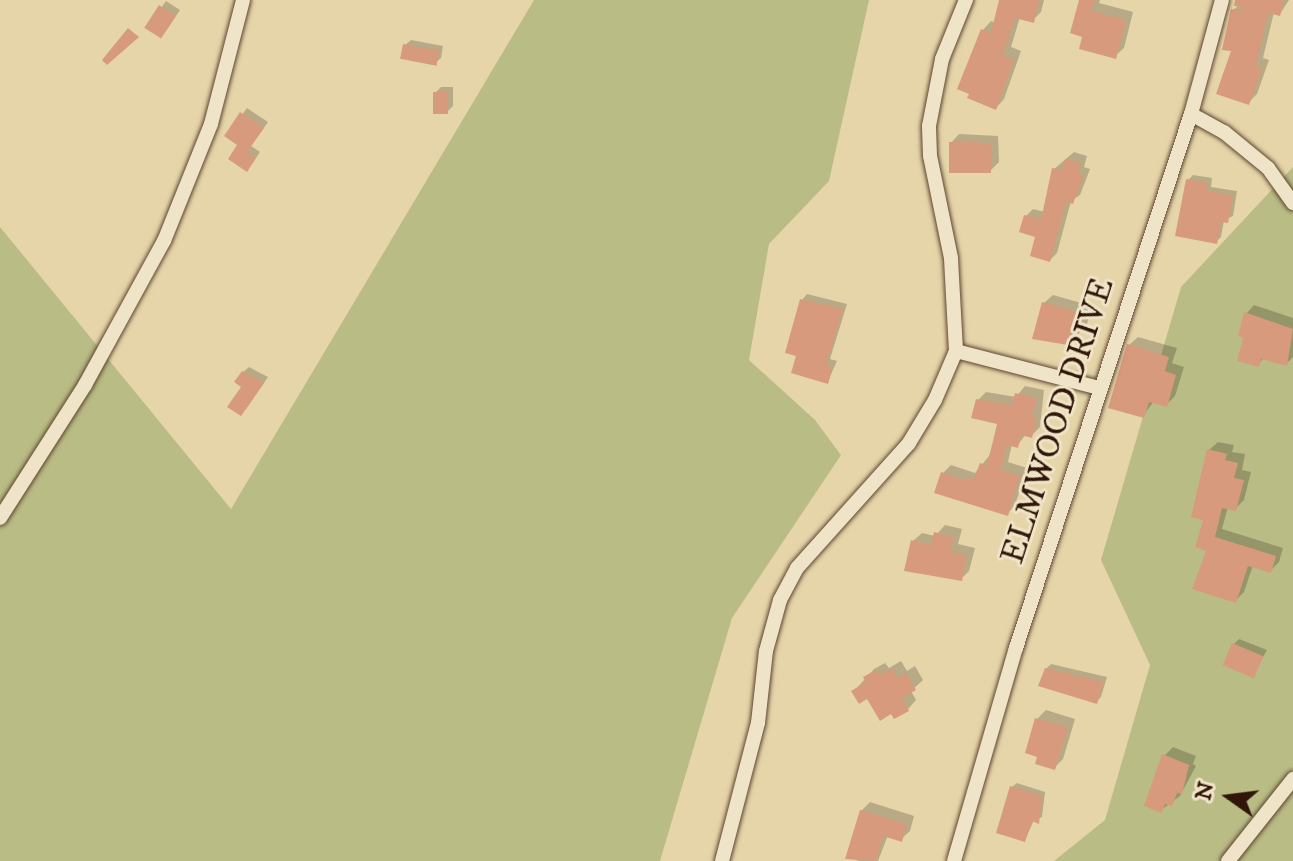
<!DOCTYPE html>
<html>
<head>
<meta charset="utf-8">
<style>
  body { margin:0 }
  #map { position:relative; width:1293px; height:861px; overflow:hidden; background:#e6d5a9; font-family:"IM FELL DW Pica",serif }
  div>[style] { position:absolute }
  .green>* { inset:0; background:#babc85 }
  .shadow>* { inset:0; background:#0003 }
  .building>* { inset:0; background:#d89a7d; transform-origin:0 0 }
  .roads { filter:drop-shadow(0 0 2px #5e4631) drop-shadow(0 0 2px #5e4631) }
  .street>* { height:14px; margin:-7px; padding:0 7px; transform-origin:7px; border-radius:7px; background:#efe4c7 }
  span { translate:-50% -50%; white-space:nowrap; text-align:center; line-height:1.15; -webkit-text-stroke:6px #efe4c7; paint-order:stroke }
  .street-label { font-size:34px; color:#301609 }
  .north { position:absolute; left:1189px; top:757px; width:80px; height:80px; -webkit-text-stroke:6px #efe4c7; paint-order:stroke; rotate:284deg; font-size:22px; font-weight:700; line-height:32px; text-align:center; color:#301609 }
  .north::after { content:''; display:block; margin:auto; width:28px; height:36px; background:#301609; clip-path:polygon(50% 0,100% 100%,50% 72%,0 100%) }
</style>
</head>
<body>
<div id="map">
  <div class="green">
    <i style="clip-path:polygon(534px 0,869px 0,829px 181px,769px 244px,749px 360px,815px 420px,841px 455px,732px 618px,660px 861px,0 861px,0 227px,231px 509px)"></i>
    <i style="clip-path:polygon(1293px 167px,1293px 861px,1054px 861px,1105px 820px,1150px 665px,1101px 560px,1181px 287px)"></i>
  </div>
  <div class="shadow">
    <i style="clip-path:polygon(1001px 0,1044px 0,1041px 12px,1033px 20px,1020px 17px,1011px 47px,1021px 51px,1004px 99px,996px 108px,983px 30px,991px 21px,996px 23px)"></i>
    <i style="clip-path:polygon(1081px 0,1100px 0,1099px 3px,1133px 12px,1124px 48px,1115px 56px,1085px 35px)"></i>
    <i style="clip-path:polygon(1246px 0,1289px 0,1280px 14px,1274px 12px,1263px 58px,1269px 60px,1257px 94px,1249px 102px,1233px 50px,1233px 10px)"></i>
    <i style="clip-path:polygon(166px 1px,180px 10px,166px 31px,147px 27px)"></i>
    <i style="clip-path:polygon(411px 40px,443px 46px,441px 58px,435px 63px,405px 45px)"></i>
    <i style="clip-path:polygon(441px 87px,453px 87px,453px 106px,448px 111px,435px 93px)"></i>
    <i style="clip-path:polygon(247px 108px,268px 122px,251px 146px,260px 152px,252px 164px,240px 144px,227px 135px)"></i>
    <i style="clip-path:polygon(959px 134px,998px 136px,999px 162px,990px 171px,951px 143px)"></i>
    <i style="clip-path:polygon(1074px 152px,1087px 156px,1084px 167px,1090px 169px,1080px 195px,1071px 201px,1057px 253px,1050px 260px,1026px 216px,1033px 209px,1045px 212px,1054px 169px)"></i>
    <i style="clip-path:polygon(1193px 175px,1212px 178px,1211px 187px,1237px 191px,1233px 216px,1224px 220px,1221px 237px,1216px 242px,1188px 180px)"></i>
    <i style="clip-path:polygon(807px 294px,847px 304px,830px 359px,837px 361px,828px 381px,798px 355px,802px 300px)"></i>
    <i style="clip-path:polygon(1053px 295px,1092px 306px,1087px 324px,1067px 343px,1044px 303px)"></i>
    <i style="clip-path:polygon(1254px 305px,1293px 318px,1293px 357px,1286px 364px,1264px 358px,1258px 364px,1246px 314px)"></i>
    <i style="clip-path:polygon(1138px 337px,1177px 348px,1172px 363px,1184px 367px,1175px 396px,1166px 405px,1154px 401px,1143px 416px,1129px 345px)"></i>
    <i style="clip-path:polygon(249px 367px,268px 377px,246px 409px,243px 372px)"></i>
    <i style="clip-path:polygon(1025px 386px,1044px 390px,1040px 427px,1032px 435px,1026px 434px,1017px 446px,1012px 444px,1008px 462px,1027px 468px,1015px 505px,1007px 514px,943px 473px,951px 465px,975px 473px,989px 456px,1000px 423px,978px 400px,986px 392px,1016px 397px)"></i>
    <i style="clip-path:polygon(1218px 442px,1234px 445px,1232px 452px,1245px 454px,1242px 470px,1251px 472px,1244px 500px,1235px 509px,1228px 507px,1222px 529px,1283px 548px,1279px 562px,1270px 571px,1253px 565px,1244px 592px,1236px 600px,1209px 549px,1206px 519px,1209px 450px)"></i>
    <i style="clip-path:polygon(945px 525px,962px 529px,958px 544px,975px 548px,969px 571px,961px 579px,913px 541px,922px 533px,935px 536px)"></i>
    <i style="clip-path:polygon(1239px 639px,1267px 650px,1253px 675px,1234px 644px)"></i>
    <i style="clip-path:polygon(901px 661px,907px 671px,915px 666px,923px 680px,911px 691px,916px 700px,908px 709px,854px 691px,874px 669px,885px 663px,889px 668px)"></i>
    <i style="clip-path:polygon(1051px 664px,1107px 677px,1101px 697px,1096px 702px,1046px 669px)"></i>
    <i style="clip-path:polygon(1046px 710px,1075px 719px,1063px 759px,1055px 767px,1037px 719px)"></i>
    <i style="clip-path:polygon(1173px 747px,1196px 756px,1193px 764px,1196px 766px,1180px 796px,1161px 810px,1164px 756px)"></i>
    <i style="clip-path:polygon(1017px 783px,1045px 792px,1042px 817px,1034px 820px,1025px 840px,1012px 787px)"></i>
    <i style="clip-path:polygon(870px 802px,914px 816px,910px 831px,901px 839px,888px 835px,878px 861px,859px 861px,847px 857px,861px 811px)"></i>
  </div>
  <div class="building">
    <i style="clip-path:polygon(999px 0,1039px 0,1034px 23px,1015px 18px,1003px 55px,1014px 60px,996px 110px,967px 98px,969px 94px,957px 89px,981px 29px,991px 33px)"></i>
    <i style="clip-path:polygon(1079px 0,1095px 0,1092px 11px,1126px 20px,1116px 59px,1079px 49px,1082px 37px,1070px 33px)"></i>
    <i style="clip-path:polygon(1235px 0,1284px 0,1280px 16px,1268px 13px,1256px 66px,1262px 68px,1249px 105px,1216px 94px,1231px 51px,1222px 50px,1231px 9px,1241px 11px,1242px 7px,1234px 6px)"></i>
    <i style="left:159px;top:5px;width:20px;height:27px;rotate:33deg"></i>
    <i style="clip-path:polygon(128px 28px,139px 37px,107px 65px,102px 60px)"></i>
    <i style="left:403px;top:44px;width:37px;height:15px;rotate:11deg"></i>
    <i style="left:433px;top:92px;width:15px;height:22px"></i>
    <i style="clip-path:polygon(240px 112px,264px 128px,247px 152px,256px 158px,247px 172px,228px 159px,237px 145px,224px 136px)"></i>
    <i style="clip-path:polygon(980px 141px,980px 144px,991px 144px,991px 173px,949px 173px,949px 142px)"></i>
    <i style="clip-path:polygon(1065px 159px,1081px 163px,1078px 174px,1084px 175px,1073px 204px,1066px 202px,1050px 262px,1030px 256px,1035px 237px,1019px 232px,1024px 215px,1041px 220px,1052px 168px,1062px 170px)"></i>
    <i style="clip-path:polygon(1186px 179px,1208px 183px,1207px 191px,1233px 196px,1228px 223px,1221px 222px,1217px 244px,1175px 236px)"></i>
    <i style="clip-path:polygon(800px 299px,843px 309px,826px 365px,833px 367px,828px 384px,791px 373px,796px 356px,785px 353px)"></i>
    <i style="clip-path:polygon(1042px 302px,1085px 314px,1079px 334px,1071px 332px,1068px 345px,1032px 339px)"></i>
    <i style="clip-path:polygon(1244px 312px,1293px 329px,1287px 366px,1261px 359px,1259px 367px,1237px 361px,1243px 338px,1238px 336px)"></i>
    <i style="clip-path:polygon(1127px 344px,1169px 357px,1165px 371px,1176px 375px,1167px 407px,1149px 402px,1144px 418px,1108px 408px)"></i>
    <i style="clip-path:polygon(242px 371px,264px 383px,241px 416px,227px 407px,241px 387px,234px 382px)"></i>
    <i style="clip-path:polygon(1015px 393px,1037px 398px,1032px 417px,1037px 418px,1032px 438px,1021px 435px,1018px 448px,1007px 445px,1001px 470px,1020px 476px,1008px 516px,934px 493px,941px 472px,967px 481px,968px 477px,974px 479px,980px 463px,987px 466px,997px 424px,971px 418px,976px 399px,1012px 405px)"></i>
    <i style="clip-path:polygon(1207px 449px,1227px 454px,1225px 460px,1238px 463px,1234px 478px,1244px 480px,1236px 511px,1222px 508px,1215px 537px,1276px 556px,1271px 573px,1248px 566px,1236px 603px,1192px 589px,1206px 551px,1195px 547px,1203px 520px,1191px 517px)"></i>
    <i style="clip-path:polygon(934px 532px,954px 537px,951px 552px,967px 556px,962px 581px,904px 571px,911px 540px,931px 545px)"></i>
    <i style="left:1232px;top:643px;width:34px;height:24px;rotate:23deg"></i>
    <i style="clip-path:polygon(892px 668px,898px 678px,906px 673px,916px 690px,902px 698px,909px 711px,894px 719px,891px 714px,880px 721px,867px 699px,859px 704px,851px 691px,866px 682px,863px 677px,876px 670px,880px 675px)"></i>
    <i style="clip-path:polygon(1045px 668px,1104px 682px,1097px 704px,1038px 686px)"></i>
    <i style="clip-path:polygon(1035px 718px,1068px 727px,1055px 770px,1035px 764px,1037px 757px,1025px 753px)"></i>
    <i style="clip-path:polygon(1162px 754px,1189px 765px,1182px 794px,1177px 793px,1172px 806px,1165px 804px,1162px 813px,1144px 806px)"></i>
    <i style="clip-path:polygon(1010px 786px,1042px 796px,1039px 824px,1032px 821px,1025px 842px,996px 833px)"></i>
    <i style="clip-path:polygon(860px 810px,907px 824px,902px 842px,883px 836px,876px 861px,845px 859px)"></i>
  </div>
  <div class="roads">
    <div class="street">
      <i style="left:1191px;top:114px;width:38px;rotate:29deg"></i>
      <i style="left:1224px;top:132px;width:57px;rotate:39.3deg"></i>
      <i style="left:1268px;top:168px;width:43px;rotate:54.5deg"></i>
      <i style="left:956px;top:351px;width:148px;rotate:14.5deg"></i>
      <i style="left:0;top:518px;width:158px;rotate:-57.4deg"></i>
      <i style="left:85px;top:385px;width:164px;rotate:-61.3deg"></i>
      <i style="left:164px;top:241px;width:126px;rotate:-68.1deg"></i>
      <i style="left:211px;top:124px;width:128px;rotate:-75.5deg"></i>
      <i style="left:722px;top:861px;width:143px;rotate:-75.4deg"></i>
      <i style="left:758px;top:723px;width:72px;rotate:-83.7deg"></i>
      <i style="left:766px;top:651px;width:53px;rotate:-74.6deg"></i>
      <i style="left:780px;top:600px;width:36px;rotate:-62deg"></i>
      <i style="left:797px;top:568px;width:168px;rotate:-48.1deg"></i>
      <i style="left:909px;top:443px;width:50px;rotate:-58.8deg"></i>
      <i style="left:935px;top:400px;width:53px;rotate:-66.8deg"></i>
      <i style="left:956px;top:351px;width:93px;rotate:-93.1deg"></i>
      <i style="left:951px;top:258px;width:104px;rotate:-101.6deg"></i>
      <i style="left:930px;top:156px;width:30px;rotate:-92deg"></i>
      <i style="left:929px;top:126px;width:68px;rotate:-79deg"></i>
      <i style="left:942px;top:59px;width:64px;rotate:-67.9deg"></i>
      <i style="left:954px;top:861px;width:222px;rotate:-73.8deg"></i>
      <i style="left:1016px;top:648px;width:562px;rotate:-71.86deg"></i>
      <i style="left:1191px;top:114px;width:118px;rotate:-74.8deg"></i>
      <i style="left:1228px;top:861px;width:105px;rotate:-51.6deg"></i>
    </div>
  </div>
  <div class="street-label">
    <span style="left:1058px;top:421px;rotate:-72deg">ELMWOOD DRIVE</span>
  </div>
  <div class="north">N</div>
</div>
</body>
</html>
